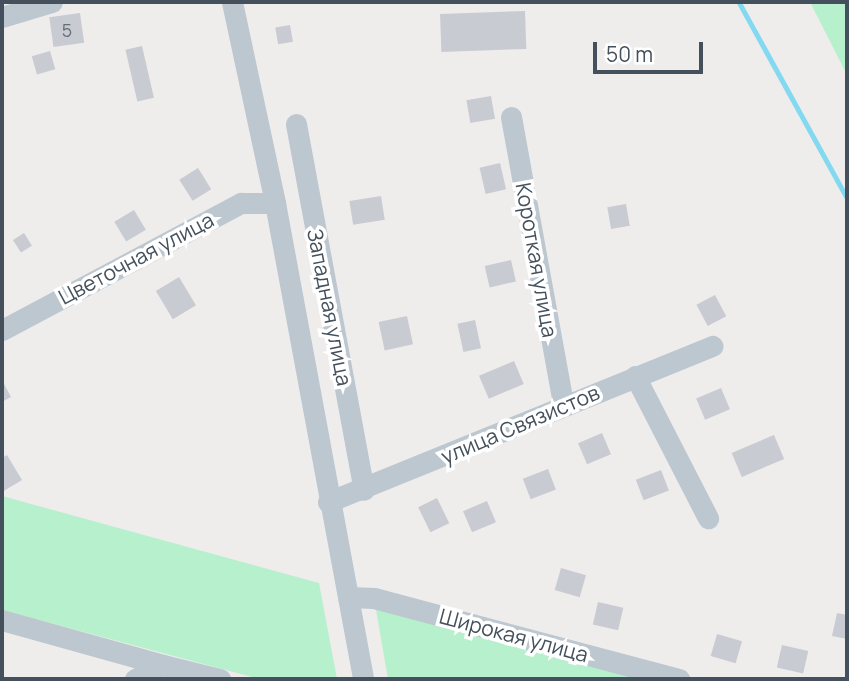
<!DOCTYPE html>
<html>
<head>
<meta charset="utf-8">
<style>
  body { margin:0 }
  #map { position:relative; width:849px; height:681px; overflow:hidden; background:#efecec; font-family:Manrope,sans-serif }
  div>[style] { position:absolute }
  .green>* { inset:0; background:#b7f0cd }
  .stream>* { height:4.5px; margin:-2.25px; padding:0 2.25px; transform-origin:2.25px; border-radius:2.25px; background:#82d9f0 }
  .building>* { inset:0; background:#c9cbd2; transform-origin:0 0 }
  .minor>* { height:21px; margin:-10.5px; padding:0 10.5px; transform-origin:10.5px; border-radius:10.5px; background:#bcc7d0 }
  span { translate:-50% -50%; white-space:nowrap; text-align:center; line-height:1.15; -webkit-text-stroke:7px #fff; paint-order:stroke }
  .number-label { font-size:18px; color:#656f79 }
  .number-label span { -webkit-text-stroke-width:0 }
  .street-label { font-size:21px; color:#44505b }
  .frame { position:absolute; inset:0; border:4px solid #44505b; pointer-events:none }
  .scale { position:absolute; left:593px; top:42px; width:110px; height:32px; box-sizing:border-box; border:4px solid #44505b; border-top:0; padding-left:9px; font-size:21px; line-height:24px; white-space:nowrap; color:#44505b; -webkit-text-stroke:5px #fff; paint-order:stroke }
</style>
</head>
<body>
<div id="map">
  <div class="green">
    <i style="clip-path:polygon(810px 2px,847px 2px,847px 75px)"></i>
    <i style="clip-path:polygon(2px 496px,319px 583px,337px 679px,260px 679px,2px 610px)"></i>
    <i style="clip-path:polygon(374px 598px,689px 679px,388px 679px)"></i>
  </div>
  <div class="stream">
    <i style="left:739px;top:2px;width:224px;rotate:61.1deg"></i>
  </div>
  <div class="building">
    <i style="left:525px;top:11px;width:38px;height:85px;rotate:88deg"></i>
    <i style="left:80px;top:13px;width:30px;height:31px;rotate:82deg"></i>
    <i style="left:290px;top:25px;width:17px;height:15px;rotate:80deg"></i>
    <i style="left:142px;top:46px;width:53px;height:17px;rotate:77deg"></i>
    <i style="left:50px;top:51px;width:19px;height:19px;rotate:74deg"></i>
    <i style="left:491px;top:96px;width:23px;height:25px;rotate:80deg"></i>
    <i style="left:500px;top:163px;width:27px;height:21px;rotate:77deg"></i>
    <i style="left:198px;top:168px;width:25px;height:22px;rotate:58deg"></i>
    <i style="left:381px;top:196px;width:24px;height:32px;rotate:81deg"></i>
    <i style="left:626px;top:204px;width:22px;height:19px;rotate:80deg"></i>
    <i style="left:134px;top:210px;width:23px;height:23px;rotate:59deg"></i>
    <i style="left:24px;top:233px;width:15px;height:13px;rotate:58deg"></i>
    <i style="left:511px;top:260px;width:22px;height:27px;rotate:77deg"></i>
    <i style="left:179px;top:277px;width:33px;height:27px;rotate:59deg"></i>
    <i style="left:715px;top:295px;width:24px;height:21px;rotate:62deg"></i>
    <i style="left:407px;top:316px;width:29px;height:29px;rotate:78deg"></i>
    <i style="left:475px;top:320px;width:29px;height:18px;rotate:78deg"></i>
    <i style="left:514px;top:361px;width:25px;height:38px;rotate:67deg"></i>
    <i style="clip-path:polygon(2px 380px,11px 397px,2px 402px)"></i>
    <i style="left:721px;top:388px;width:23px;height:27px;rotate:67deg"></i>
    <i style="left:602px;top:433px;width:23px;height:26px;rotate:67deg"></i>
    <i style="left:774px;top:435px;width:26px;height:46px;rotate:67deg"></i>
    <i style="clip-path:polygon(7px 455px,22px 480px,2px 492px,2px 458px)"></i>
    <i style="left:548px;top:469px;width:22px;height:27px;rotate:69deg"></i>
    <i style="left:661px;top:470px;width:22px;height:27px;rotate:69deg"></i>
    <i style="left:437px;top:498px;width:28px;height:21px;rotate:64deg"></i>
    <i style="left:487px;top:501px;width:23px;height:26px;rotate:67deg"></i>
    <i style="left:561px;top:568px;width:26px;height:23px;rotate:16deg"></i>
    <i style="left:598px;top:602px;width:26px;height:23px;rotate:13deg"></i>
    <i style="clip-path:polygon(837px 613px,847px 615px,847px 639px,832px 636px)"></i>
    <i style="left:717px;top:634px;width:26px;height:23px;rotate:16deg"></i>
    <i style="left:782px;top:645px;width:27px;height:23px;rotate:13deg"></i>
  </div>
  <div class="minor">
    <i style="left:232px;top:2px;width:206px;rotate:77.9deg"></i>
    <i style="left:275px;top:203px;width:484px;rotate:79.5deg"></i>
    <i style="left:2px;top:17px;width:52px;rotate:-16.7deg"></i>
    <i style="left:511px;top:117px;width:292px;rotate:79.7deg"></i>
    <i style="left:296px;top:124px;width:372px;rotate:79.5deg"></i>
    <i style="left:2px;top:330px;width:271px;rotate:-28deg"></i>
    <i style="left:241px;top:203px;width:34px"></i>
    <i style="left:635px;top:376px;width:160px;rotate:62.8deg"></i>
    <i style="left:328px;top:502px;width:415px;rotate:-22.1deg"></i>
    <i style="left:348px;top:597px;width:26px;rotate:2deg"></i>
    <i style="left:374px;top:598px;width:316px;rotate:14.9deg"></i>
    <i style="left:2px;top:620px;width:167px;rotate:15.6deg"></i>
    <i style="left:135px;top:679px;width:31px;rotate:-27deg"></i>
    <i style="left:163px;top:665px;width:59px;rotate:13.8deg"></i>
  </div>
  <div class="number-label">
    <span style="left:67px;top:30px">5</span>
  </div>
  <div class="street-label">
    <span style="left:136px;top:258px;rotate:-28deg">Цветочная улица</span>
    <span style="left:537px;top:260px;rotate:80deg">Короткая улица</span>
    <span style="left:330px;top:307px;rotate:79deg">Западная улица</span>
    <span style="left:520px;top:424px;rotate:-23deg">улица Связистов</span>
    <span style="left:514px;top:635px;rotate:15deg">Широкая улица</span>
  </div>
  <div class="frame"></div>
  <div class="scale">50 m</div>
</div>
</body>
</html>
